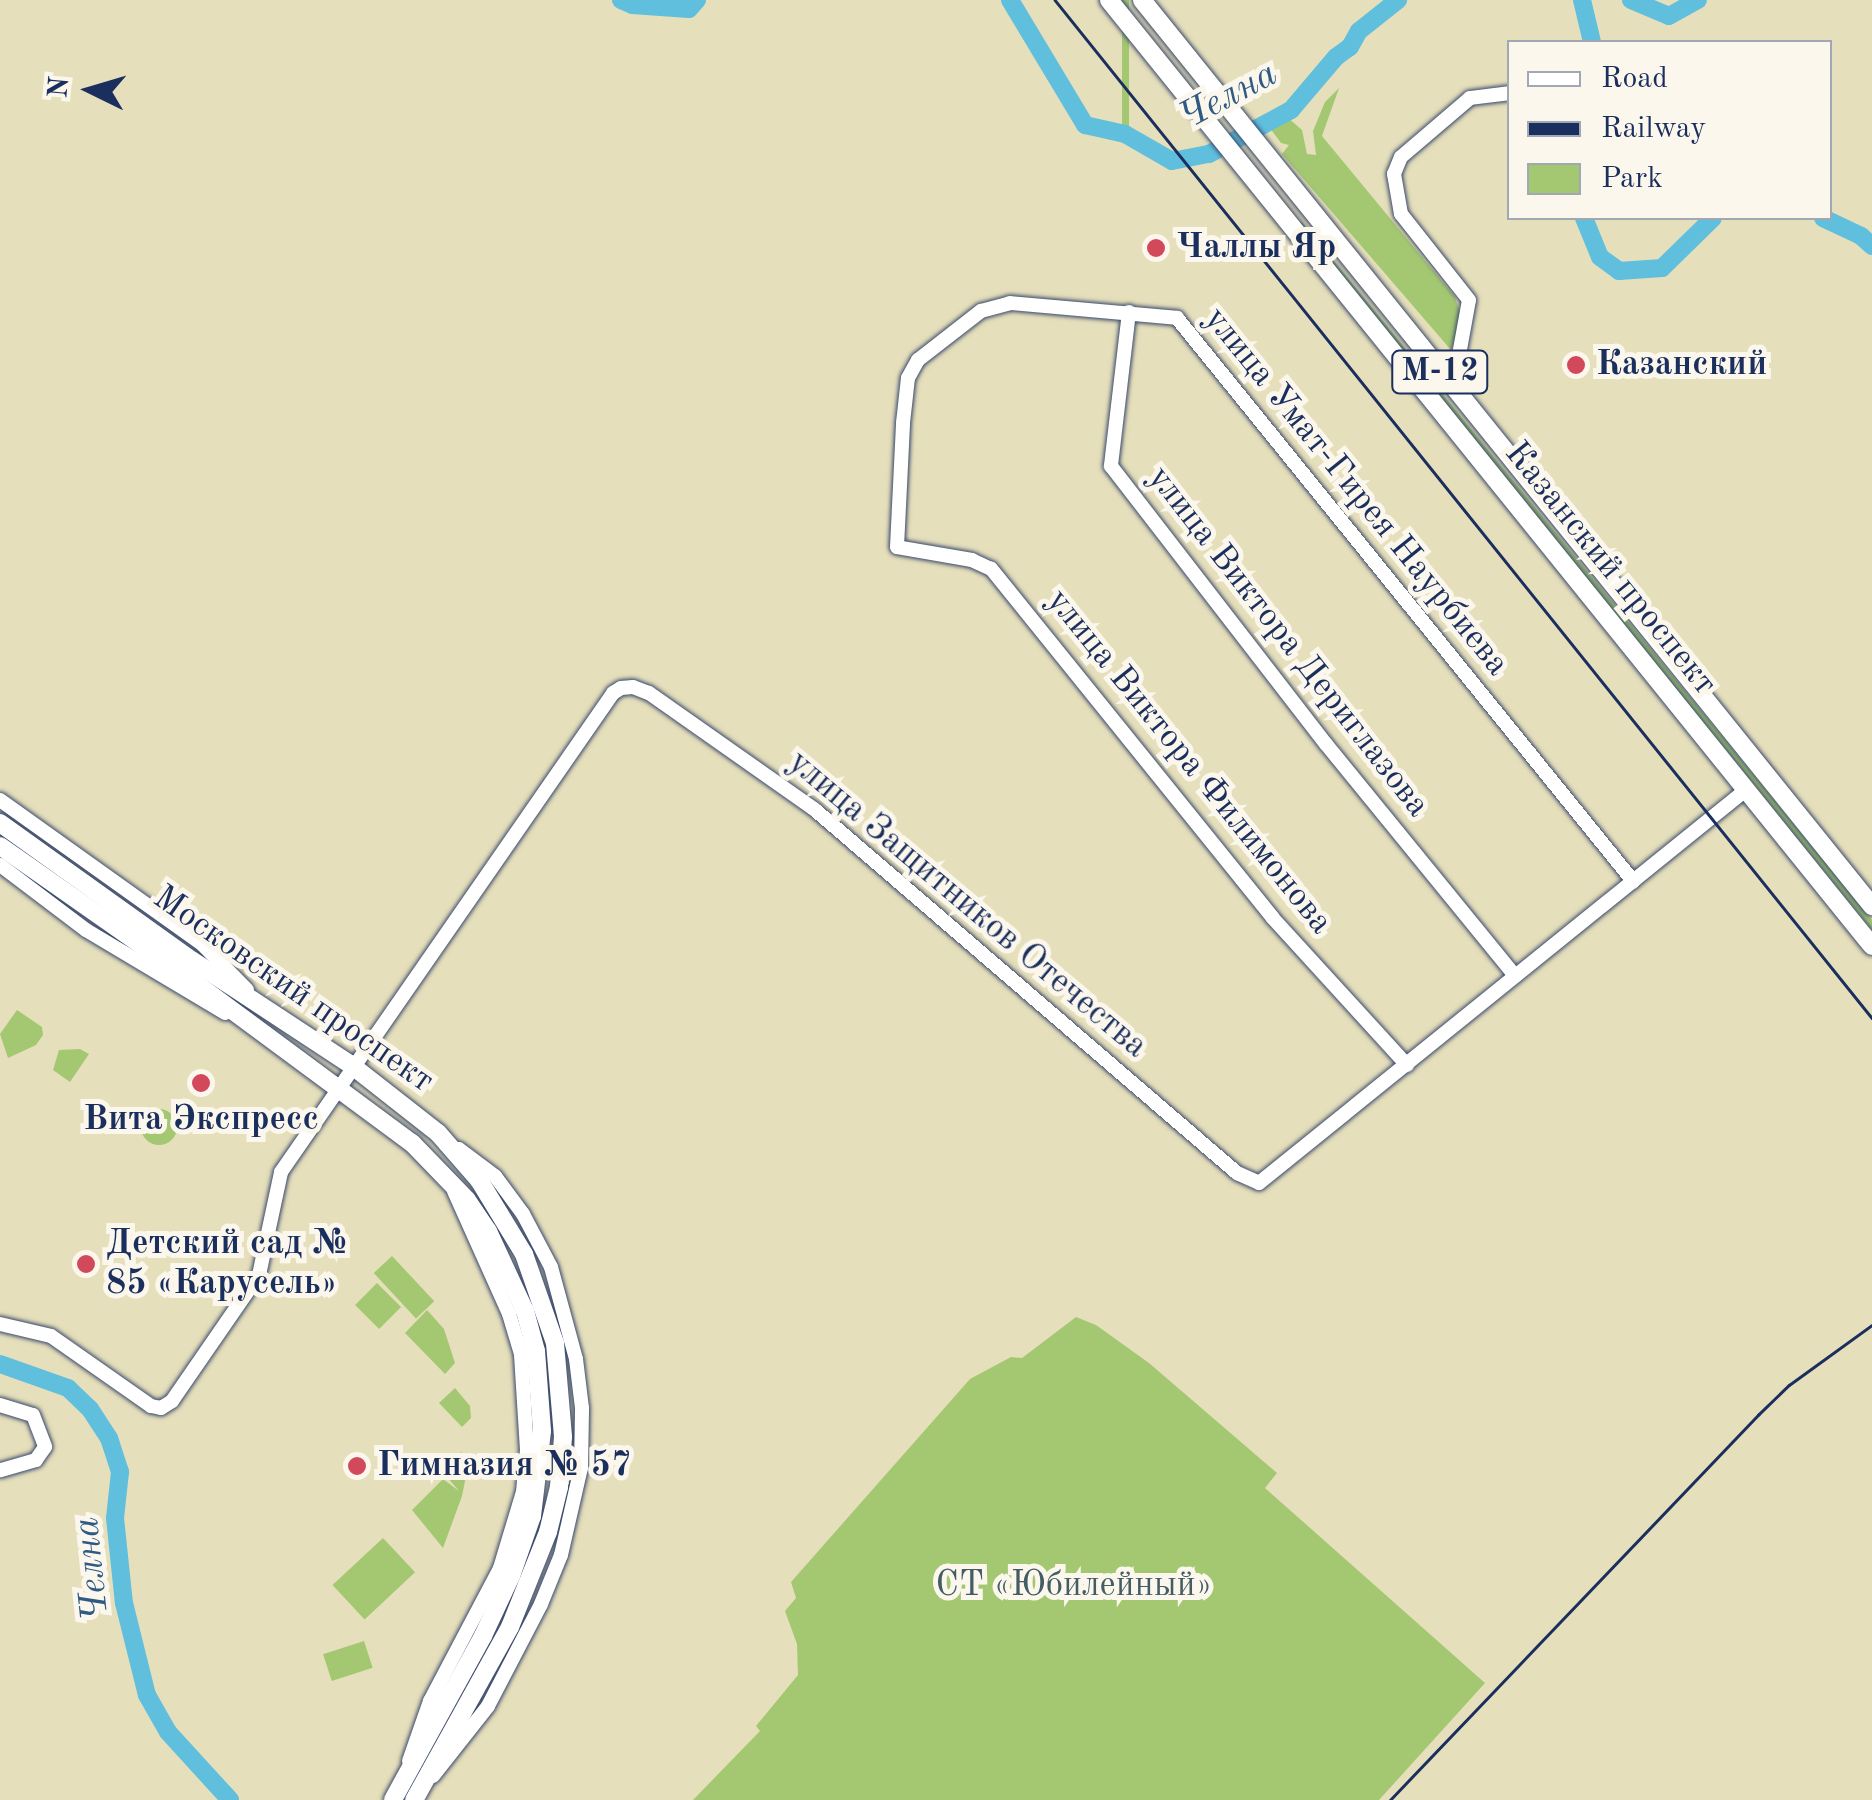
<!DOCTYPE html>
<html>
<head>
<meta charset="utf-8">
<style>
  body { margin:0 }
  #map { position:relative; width:1872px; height:1800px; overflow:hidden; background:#e6dfbb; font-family:"Old Standard TT",serif }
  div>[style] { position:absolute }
  .green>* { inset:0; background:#a4c872; transform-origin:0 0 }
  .round { border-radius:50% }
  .river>* { height:18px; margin:-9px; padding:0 9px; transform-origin:9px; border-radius:9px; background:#5fbfdd }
  .roads { filter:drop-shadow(0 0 2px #39496c) drop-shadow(0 0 2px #39496c) }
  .minor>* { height:14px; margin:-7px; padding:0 7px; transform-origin:7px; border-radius:7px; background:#fff }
  .major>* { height:18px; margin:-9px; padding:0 9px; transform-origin:9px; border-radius:9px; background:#fff }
  .tram>* { height:2.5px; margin:-1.25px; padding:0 1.25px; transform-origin:1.25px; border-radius:1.25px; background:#1b2f5e }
  .rail>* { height:2.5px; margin:-1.25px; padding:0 1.25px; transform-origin:1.25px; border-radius:1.25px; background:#1b2f5e }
  .dots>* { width:28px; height:28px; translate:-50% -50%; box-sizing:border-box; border:5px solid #fbf7ec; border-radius:50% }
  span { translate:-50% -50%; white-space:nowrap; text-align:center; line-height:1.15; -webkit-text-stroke:10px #fbf7ec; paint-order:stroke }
  .shield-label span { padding:2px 8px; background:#fbf7ec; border:2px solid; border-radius:8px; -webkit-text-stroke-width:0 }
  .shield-label { font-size:32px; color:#1b2f5e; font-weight:700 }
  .poi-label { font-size:35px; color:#1b2f5e; font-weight:700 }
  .left { translate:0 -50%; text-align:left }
  .street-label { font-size:35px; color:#1b2f5e }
  .park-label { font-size:35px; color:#445d64 }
  .water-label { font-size:38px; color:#2f5a84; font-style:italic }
  .legend { position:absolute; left:1507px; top:40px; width:325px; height:180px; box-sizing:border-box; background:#fbf7ec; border:2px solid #a1a7b3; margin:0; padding:12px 18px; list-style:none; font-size:30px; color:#1b2f5e }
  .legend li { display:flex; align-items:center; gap:20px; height:50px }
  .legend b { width:50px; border:2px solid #a1a7b3 }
  .north { position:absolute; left:40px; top:40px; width:100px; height:100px; -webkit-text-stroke:8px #fbf7ec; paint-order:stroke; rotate:275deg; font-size:28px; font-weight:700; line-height:40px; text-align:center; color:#1b2f5e }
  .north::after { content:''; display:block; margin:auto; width:35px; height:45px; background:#1b2f5e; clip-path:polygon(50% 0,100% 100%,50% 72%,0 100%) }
</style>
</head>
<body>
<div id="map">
  <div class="green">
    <i style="left:1122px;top:0;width:7px;height:140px"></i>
    <i style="clip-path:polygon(1339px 88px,1322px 136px,1455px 297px,1462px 319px,1451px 350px,1282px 154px,1289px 145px,1281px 143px,1269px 127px,1287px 117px,1302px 130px,1307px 154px,1316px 155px,1313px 131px,1325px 102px)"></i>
    <i style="clip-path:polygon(1302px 222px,1872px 920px,1872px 930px,1300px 224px)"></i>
    <i style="clip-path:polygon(17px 1010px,42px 1027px,43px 1035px,36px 1045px,8px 1058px,0 1034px)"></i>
    <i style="clip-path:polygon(80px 1049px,89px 1054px,70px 1082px,53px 1070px,59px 1050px)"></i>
    <i class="round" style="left:141px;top:1109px;width:36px;height:36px"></i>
    <i style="left:392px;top:1256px;width:62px;height:25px;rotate:47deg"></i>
    <i style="left:377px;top:1283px;width:34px;height:31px;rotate:45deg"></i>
    <i style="clip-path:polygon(427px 1310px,444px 1329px,455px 1363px,445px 1374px,405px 1333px)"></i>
    <i style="clip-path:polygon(1076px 1317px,1096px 1325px,1149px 1363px,1277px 1473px,1265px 1488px,1485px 1683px,1379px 1800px,693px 1800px,760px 1731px,756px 1726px,798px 1675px,797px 1644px,785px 1611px,796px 1598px,791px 1582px,970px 1379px,1011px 1357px,1022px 1358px)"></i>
    <i style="clip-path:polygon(455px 1388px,470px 1406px,471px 1418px,462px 1427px,439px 1403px)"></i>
    <i style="clip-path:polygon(461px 1452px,469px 1461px,462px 1496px,443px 1548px,412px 1510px,443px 1479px,459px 1491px,441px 1470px)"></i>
    <i style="left:383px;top:1538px;width:47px;height:69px;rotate:47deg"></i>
    <i style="left:364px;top:1641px;width:28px;height:43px;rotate:72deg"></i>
  </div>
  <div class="river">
    <i style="left:621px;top:0;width:12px;rotate:24deg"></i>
    <i style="left:632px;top:5px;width:57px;rotate:4deg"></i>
    <i style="left:689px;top:9px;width:12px;rotate:-48deg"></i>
    <i style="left:1010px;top:0;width:146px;rotate:59deg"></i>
    <i style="left:1085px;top:125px;width:41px;rotate:12.7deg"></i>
    <i style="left:1125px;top:134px;width:54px;rotate:29.9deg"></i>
    <i style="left:1172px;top:161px;width:38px;rotate:-11deg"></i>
    <i style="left:1209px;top:154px;width:93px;rotate:-28.2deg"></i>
    <i style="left:1291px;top:110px;width:70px;rotate:-49.7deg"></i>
    <i style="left:1336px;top:57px;width:17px;rotate:-36deg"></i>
    <i style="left:1350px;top:47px;width:18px;rotate:-61deg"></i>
    <i style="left:1359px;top:31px;width:50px;rotate:-38.5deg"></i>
    <i style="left:1582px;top:0;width:43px;rotate:76.6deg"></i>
    <i style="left:1631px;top:0;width:41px;rotate:22.8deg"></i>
    <i style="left:1669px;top:16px;width:33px;rotate:-29deg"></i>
    <i style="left:1584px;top:218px;width:42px;rotate:67.7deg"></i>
    <i style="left:1600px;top:257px;width:24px;rotate:36deg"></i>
    <i style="left:1619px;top:271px;width:43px;rotate:-4deg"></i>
    <i style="left:1662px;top:268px;width:71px;rotate:-44.4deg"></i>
    <i style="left:1823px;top:218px;width:42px;rotate:25.3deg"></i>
    <i style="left:1861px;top:236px;width:15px;rotate:42deg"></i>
    <i style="left:0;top:1364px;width:72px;rotate:19.4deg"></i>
    <i style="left:68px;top:1388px;width:30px;rotate:44deg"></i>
    <i style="left:90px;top:1409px;width:35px;rotate:57deg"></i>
    <i style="left:109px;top:1438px;width:36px;rotate:72deg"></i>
    <i style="left:120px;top:1472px;width:46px;rotate:96.2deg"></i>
    <i style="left:115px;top:1518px;width:85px;rotate:84deg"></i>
    <i style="left:124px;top:1603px;width:95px;rotate:76deg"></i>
    <i style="left:147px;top:1695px;width:43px;rotate:60.4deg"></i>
    <i style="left:168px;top:1732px;width:92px;rotate:47.6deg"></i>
  </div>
  <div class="roads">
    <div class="minor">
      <i style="left:1129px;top:312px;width:155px;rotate:96.7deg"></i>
      <i style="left:1111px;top:466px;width:351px;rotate:52.3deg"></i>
      <i style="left:1326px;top:744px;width:299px;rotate:50.8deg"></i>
      <i style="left:1453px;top:388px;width:89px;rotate:-79.7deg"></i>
      <i style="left:1469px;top:300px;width:110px;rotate:-128.3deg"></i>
      <i style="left:1401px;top:214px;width:41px;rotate:-99.9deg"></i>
      <i style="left:1394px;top:174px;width:18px;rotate:-68deg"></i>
      <i style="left:1401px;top:157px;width:91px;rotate:-40.5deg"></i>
      <i style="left:1470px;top:98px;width:40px;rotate:-7.1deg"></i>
      <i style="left:0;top:800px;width:249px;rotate:35.5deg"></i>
      <i style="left:203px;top:945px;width:63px;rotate:45.6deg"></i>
      <i style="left:0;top:865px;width:108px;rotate:37.1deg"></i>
      <i style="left:86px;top:930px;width:162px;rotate:30.8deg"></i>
      <i style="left:1407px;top:1065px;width:199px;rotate:-132.4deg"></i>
      <i style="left:1273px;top:918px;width:449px;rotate:-128.9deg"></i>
      <i style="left:991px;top:569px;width:21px;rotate:-155deg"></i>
      <i style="left:972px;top:560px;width:76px;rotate:-170.2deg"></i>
      <i style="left:897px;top:547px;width:124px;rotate:-87.2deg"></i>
      <i style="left:903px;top:423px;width:45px;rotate:-83.7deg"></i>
      <i style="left:908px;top:378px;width:21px;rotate:-61deg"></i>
      <i style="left:918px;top:360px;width:80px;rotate:-37.9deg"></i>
      <i style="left:981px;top:311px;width:30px;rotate:-15deg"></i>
      <i style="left:1010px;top:303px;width:168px;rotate:5.1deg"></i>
      <i style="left:1177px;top:318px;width:725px;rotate:50.99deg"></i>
      <i style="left:0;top:1324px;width:52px;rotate:13.2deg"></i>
      <i style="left:51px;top:1336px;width:122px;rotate:35deg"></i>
      <i style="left:151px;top:1406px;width:10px;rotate:11deg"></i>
      <i style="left:161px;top:1408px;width:13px;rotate:-32deg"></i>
      <i style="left:172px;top:1401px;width:153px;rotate:-55.4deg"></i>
      <i style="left:259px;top:1275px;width:105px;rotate:-77.9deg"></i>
      <i style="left:281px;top:1172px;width:583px;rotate:-55.27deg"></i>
      <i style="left:613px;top:693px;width:9px;rotate:-32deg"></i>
      <i style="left:621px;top:688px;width:12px;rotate:-5deg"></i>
      <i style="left:633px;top:687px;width:17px;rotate:21deg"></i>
      <i style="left:649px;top:693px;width:202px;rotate:35.1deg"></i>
      <i style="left:814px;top:809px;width:558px;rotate:40.71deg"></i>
      <i style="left:1237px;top:1173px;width:24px;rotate:24deg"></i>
      <i style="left:1259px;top:1183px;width:627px;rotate:-38.92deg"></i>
      <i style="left:0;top:1405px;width:34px;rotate:17deg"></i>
      <i style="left:33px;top:1415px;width:34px;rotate:69deg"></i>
      <i style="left:45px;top:1447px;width:16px;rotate:125deg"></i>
      <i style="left:36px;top:1460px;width:37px;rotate:164deg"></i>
      <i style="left:409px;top:1761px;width:64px;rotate:-70.7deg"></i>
      <i style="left:430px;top:1701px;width:150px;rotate:-62.2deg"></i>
      <i style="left:500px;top:1568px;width:79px;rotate:-73.2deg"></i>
      <i style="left:523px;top:1492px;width:42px;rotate:-84.6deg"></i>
      <i style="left:527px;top:1450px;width:96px;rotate:-93.6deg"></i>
      <i style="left:521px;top:1354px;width:42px;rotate:-106.7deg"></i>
      <i style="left:509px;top:1314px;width:135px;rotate:-114.1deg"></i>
      <i style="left:433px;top:1776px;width:89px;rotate:-51.8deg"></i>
      <i style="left:488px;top:1706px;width:115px;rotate:-62.5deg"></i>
      <i style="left:541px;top:1604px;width:53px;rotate:-67.8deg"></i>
      <i style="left:561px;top:1555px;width:89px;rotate:-77.1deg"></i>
      <i style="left:581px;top:1468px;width:60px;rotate:-89deg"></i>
      <i style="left:582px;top:1408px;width:49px;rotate:-97deg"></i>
      <i style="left:576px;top:1359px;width:95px;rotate:-105.2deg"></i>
      <i style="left:551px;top:1267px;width:60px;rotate:-117.8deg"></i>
      <i style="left:523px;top:1214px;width:47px;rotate:-126.4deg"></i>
      <i style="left:495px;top:1176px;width:45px;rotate:-143.1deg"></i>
    </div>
    <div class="major">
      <i style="left:1109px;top:0;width:1215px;rotate:51.11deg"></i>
      <i style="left:1142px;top:0;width:1164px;rotate:51.14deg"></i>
      <i style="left:0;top:823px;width:237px;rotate:35.6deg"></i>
      <i style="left:193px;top:961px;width:188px;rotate:33.3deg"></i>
      <i style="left:350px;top:1064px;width:112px;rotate:38.1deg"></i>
      <i style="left:438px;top:1133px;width:62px;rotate:48.9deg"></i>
      <i style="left:479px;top:1180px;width:87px;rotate:58.7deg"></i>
      <i style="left:524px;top:1254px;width:94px;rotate:70.8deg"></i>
      <i style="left:555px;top:1343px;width:94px;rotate:85.1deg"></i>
      <i style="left:563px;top:1437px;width:50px;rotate:94.6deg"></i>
      <i style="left:559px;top:1487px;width:46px;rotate:103.7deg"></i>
      <i style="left:548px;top:1532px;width:102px;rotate:111.8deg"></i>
      <i style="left:510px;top:1627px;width:198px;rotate:119deg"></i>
      <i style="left:0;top:846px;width:227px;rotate:35deg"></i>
      <i style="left:186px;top:976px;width:281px;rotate:36.5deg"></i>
      <i style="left:412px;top:1143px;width:79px;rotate:46deg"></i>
      <i style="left:467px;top:1200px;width:37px;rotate:56deg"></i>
      <i style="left:488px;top:1231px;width:88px;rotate:65.2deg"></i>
      <i style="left:525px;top:1311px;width:41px;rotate:74.6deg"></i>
      <i style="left:536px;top:1351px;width:80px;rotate:85.7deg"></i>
      <i style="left:542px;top:1431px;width:86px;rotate:96.7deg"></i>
      <i style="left:532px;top:1516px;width:64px;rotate:109.3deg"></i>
      <i style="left:511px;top:1576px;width:66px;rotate:115deg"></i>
      <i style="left:483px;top:1636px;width:187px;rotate:118.8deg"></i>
    </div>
  </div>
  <div class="tram">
    <i style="left:1055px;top:0;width:1305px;rotate:51.25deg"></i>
  </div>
  <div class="rail">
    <i style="left:1390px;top:1800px;width:533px;rotate:-46.29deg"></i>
    <i style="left:1758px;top:1415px;width:43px;rotate:-44.1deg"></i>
    <i style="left:1789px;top:1385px;width:102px;rotate:-35.9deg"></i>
  </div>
  <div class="dots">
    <i style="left:1156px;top:248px;background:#d1495b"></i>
    <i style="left:1576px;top:365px;background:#d1495b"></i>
    <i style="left:201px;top:1083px;background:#d1495b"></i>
    <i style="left:86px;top:1264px;background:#d1495b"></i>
    <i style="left:357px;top:1466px;background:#d1495b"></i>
  </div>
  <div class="shield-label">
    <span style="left:1440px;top:372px">М-12</span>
  </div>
  <div class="poi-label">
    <span class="left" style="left:1176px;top:248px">Чаллы Яр</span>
    <span class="left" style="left:1596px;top:365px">Казанский</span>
    <span style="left:201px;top:1120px">Вита Экспресс</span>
    <span class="left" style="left:106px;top:1264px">Детский сад №<br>85 «Карусель»</span>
    <span class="left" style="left:377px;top:1466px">Гимназия № 57</span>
  </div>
  <div class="street-label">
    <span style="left:1356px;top:492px;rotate:51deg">улица Умат-Гирея Наурбиева</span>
    <span style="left:1610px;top:569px;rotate:51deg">Казанский проспект</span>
    <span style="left:1288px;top:642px;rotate:52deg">улица Виктора Дериглазова</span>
    <span style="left:1189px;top:762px;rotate:51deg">улица Виктора Филимонова</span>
    <span style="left:967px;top:905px;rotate:40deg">улица Защитников Отечества</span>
    <span style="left:293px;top:990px;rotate:35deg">Московский проспект</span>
  </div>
  <div class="park-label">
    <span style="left:1074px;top:1586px">СТ «Юбилейный»</span>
  </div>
  <div class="water-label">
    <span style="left:1229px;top:97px;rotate:-28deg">Челна</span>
    <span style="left:93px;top:1569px;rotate:-96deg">Челна</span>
  </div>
  <ul class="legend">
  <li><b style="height:12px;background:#fff"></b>Road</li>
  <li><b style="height:12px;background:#1b2f5e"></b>Railway</li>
  <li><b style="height:28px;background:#a4c872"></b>Park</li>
  </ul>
  <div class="north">N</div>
</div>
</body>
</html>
